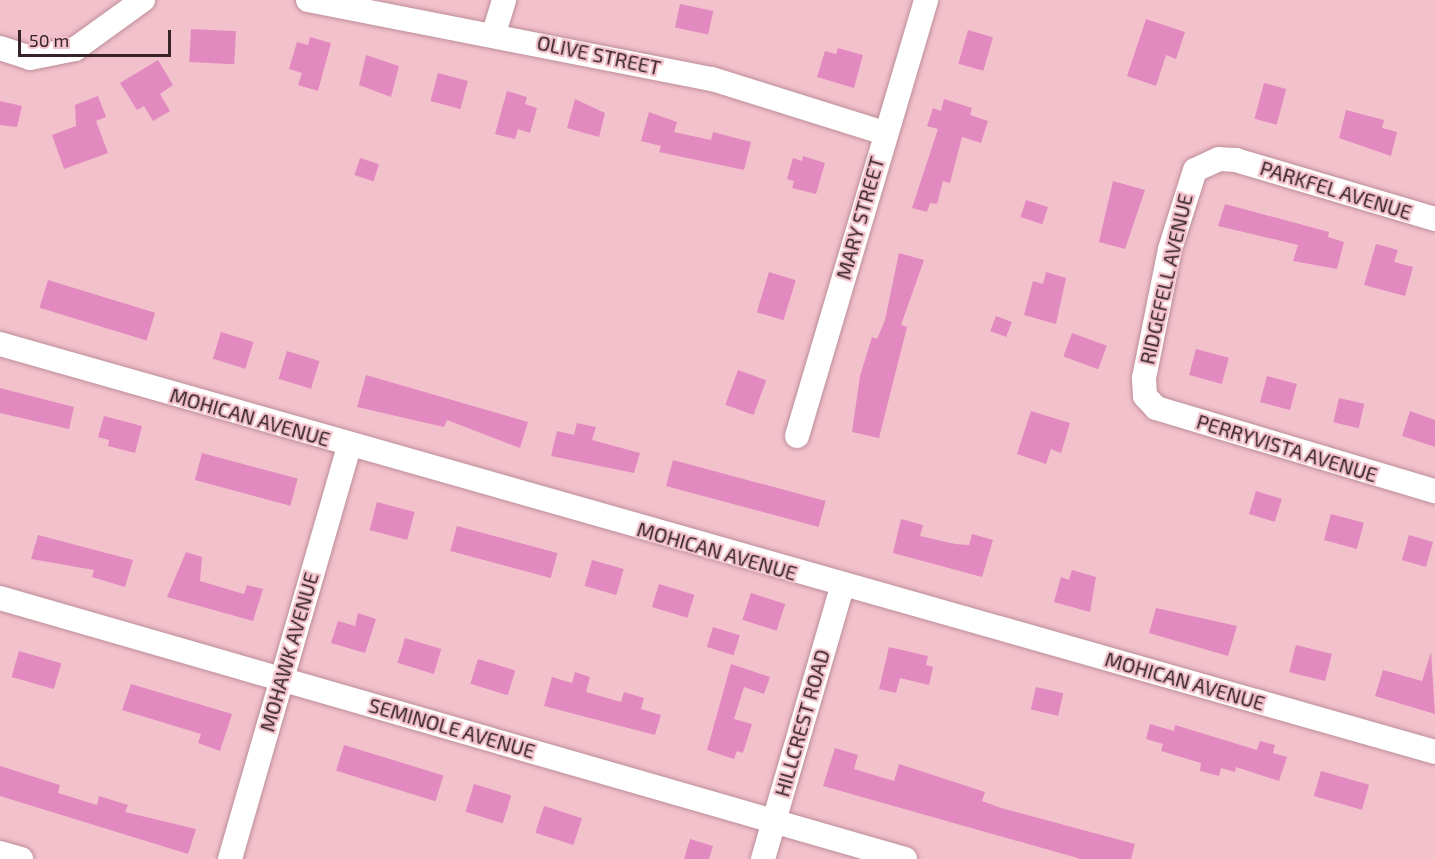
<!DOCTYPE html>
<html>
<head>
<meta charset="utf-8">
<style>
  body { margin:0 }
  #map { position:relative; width:1435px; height:859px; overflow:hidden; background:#f2c1cc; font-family:"Exo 2",sans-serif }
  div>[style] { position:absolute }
  .building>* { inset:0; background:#e28ac0; transform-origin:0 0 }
  .roads { filter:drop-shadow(0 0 2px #bc8e99) drop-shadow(0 0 2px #bc8e99) }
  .street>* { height:24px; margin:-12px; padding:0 12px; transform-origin:12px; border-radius:12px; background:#fff }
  span { translate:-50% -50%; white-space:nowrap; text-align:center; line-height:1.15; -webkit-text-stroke:4.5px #f2c1cc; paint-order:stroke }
  .street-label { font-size:20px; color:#362428 }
  .scale { position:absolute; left:18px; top:30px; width:153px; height:27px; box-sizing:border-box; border:3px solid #362428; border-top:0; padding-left:8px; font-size:18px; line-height:21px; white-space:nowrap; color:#362428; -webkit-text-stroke:4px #f2c1cc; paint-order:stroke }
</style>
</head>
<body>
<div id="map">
  <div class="building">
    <i style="left:680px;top:4px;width:34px;height:24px;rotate:12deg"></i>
    <i style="clip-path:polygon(1146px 19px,1185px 32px,1176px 59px,1166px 55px,1156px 86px,1127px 76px)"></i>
    <i style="left:191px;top:29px;width:45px;height:33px;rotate:3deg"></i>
    <i style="left:968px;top:30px;width:26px;height:35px;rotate:16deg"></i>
    <i style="clip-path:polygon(310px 37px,331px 43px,318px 91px,298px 85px,302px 73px,289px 69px,297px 42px,308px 45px)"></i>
    <i style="clip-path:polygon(838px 48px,863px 55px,854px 88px,817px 77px,825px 51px,836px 54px)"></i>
    <i style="clip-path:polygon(366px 55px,399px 66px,391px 97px,359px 85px)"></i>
    <i style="clip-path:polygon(158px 60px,173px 85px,160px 94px,170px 111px,153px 121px,144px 106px,137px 110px,120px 83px)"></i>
    <i style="left:438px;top:73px;width:31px;height:29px;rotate:15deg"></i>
    <i style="left:1264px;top:83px;width:23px;height:37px;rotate:15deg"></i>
    <i style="clip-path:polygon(507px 91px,527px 97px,525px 104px,537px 108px,530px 133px,518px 129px,515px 139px,495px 134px)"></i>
    <i style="clip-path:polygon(98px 96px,106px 117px,96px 121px,108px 153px,64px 169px,52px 135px,76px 126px,75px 105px)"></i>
    <i style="clip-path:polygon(575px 99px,605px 113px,599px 137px,567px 128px)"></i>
    <i style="clip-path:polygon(944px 99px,972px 108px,970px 115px,988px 121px,981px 143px,962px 137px,950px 183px,943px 181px,937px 204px,930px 203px,927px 212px,912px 208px,938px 129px,927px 126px,933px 108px,941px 111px)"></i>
    <i style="clip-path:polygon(0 101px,22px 106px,17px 127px,0 125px)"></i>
    <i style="clip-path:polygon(1346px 110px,1384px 120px,1382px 128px,1397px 132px,1391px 156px,1339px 138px)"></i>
    <i style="clip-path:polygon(649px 112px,677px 122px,674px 132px,711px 140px,713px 132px,751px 142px,744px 170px,659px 152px,661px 146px,641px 141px)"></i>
    <i style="clip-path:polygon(803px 156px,825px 163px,816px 194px,792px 188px,794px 181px,787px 179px,793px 158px,802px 161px)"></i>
    <i style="left:360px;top:158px;width:20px;height:18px;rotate:18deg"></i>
    <i style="clip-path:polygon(1113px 181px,1145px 190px,1125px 249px,1099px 242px)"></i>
    <i style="left:1026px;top:200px;width:23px;height:18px;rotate:18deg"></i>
    <i style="clip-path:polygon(1225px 204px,1329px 232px,1328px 237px,1344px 242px,1337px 269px,1293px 261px,1298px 245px,1218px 226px)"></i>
    <i style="clip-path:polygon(1376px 244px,1398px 250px,1394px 262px,1413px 267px,1405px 296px,1364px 285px)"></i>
    <i style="clip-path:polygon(899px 253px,924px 260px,901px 325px,907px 327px,879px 438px,852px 432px,860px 376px,872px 337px,877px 339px,885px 320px)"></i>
    <i style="left:769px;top:272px;width:28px;height:42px;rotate:17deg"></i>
    <i style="clip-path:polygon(1046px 272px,1066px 278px,1056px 324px,1024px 315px,1033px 281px,1043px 284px)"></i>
    <i style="left:48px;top:280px;width:112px;height:29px;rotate:17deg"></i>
    <i style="left:996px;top:316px;width:17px;height:16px;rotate:21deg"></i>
    <i style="left:221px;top:332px;width:34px;height:28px;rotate:17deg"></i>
    <i style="left:1072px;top:333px;width:37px;height:25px;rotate:20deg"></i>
    <i style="left:1196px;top:349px;width:34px;height:27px;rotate:15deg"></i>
    <i style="left:287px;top:351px;width:34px;height:29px;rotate:17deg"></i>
    <i style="left:738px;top:370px;width:30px;height:37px;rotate:20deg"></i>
    <i style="clip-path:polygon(366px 375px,528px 422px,520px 448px,447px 420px,444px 427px,357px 407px)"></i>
    <i style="left:1267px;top:376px;width:31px;height:27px;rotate:15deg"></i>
    <i style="clip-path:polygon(0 388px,74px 407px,69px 429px,0 413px)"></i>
    <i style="left:1339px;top:398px;width:26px;height:25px;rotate:13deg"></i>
    <i style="clip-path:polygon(1031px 411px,1070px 423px,1061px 453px,1051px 449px,1046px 464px,1017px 454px)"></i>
    <i style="clip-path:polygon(1410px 411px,1435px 420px,1435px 447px,1402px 436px)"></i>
    <i style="clip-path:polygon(104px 416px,142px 426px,135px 453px,108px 446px,109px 440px,98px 437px)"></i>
    <i style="clip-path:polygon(577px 423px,596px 427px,592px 440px,640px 453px,634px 473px,551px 456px,557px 431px,574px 435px)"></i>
    <i style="left:202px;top:453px;width:99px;height:28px;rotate:15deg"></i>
    <i style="left:673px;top:460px;width:158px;height:27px;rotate:15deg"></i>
    <i style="left:1256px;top:491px;width:27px;height:24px;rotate:17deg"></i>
    <i style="left:377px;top:502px;width:39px;height:29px;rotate:15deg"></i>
    <i style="left:1331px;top:514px;width:34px;height:27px;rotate:15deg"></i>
    <i style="clip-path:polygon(901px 519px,923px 525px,920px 536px,955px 544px,969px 545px,972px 534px,993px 540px,982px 577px,893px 553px)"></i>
    <i style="left:457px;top:526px;width:104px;height:26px;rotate:15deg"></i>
    <i style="clip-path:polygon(38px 535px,133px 560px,125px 587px,92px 577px,94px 570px,31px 559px)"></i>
    <i style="left:1409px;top:535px;width:25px;height:26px;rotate:16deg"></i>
    <i style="clip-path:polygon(186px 552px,202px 557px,200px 581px,244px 594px,247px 585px,263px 589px,253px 621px,167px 597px)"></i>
    <i style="left:592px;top:560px;width:33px;height:27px;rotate:16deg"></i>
    <i style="clip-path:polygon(1072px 570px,1096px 577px,1090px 612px,1054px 602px,1061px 577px,1069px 580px)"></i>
    <i style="left:659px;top:584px;width:37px;height:24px;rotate:17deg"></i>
    <i style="left:751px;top:593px;width:36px;height:28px;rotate:18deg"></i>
    <i style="clip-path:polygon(1156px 608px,1237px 626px,1228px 656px,1149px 633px)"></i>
    <i style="clip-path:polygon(358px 613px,376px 619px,365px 653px,331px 643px,338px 621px,355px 626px)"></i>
    <i style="left:713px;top:627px;width:28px;height:21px;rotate:17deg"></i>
    <i style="left:405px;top:638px;width:38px;height:26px;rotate:17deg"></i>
    <i style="left:1296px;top:645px;width:37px;height:28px;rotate:14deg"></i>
    <i style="clip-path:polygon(889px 647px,928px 656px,926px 665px,933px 667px,929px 685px,900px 678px,896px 693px,879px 689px)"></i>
    <i style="left:19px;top:651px;width:44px;height:27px;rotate:16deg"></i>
    <i style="clip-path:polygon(1431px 652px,1435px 714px,1375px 696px,1383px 670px,1422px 681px)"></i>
    <i style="left:478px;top:659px;width:39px;height:26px;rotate:17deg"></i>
    <i style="clip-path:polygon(731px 664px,770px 677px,764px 694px,744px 687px,734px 719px,752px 724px,743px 753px,737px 751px,734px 759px,707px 750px)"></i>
    <i style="clip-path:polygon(575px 672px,590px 677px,586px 692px,621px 702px,624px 692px,644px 698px,641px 709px,661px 715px,655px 735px,544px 706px,552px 677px,572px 683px)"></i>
    <i style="clip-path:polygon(131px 684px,232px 714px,220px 751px,198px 743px,201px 734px,122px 710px)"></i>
    <i style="left:1036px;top:687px;width:28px;height:23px;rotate:13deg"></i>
    <i style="clip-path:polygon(1150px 724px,1174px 731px,1175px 725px,1257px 750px,1260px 741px,1275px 745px,1273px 753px,1287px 757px,1279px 781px,1236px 767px,1235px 772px,1221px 768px,1219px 776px,1200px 771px,1201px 763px,1161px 751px,1163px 744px,1146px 739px)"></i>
    <i style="left:344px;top:745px;width:104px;height:27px;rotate:17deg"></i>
    <i style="clip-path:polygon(835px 748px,858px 755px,854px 769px,894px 781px,899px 764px,985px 792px,982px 801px,1001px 808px,1135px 844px,1131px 859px,1081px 859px,823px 786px)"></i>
    <i style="clip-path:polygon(0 766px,60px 785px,58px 793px,97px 805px,99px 796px,128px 805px,125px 812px,196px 829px,188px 854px,0 796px)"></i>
    <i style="left:1321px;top:771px;width:50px;height:26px;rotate:16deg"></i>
    <i style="left:474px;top:784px;width:39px;height:29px;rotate:17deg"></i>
    <i style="left:544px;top:806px;width:40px;height:28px;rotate:18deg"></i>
    <i style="clip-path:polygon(690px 839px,713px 846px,709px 859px,684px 859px)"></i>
  </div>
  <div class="roads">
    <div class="street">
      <i style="left:308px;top:0;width:412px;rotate:11.1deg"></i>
      <i style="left:712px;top:79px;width:180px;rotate:17.4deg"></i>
      <i style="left:494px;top:33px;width:34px;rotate:-73deg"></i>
      <i style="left:0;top:48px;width:32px;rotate:18deg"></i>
      <i style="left:30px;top:58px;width:46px;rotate:-11.3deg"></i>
      <i style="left:75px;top:49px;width:84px;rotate:-35.8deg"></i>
      <i style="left:1435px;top:219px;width:208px;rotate:-163.5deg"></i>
      <i style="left:1236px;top:160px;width:17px;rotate:-177deg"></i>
      <i style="left:1219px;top:159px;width:26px;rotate:155deg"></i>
      <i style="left:1195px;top:170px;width:83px;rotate:107.6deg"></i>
      <i style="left:1170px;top:249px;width:132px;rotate:101.4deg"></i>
      <i style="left:1144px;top:378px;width:18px;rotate:87deg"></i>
      <i style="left:1145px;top:396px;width:16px;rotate:47deg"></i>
      <i style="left:1156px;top:408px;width:291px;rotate:16.6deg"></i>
      <i style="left:0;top:344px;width:1492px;rotate:15.87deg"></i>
      <i style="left:797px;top:436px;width:455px;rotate:-73.5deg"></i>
      <i style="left:0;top:598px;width:942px;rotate:16.09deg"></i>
      <i style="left:0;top:853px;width:22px;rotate:16deg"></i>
      <i style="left:230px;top:859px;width:430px;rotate:-73.9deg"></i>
      <i style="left:763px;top:859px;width:283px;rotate:-73.8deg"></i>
    </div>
  </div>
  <div class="street-label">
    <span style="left:599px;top:55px;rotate:12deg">OLIVE STREET</span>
    <span style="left:1336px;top:190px;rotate:17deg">PARKFEL AVENUE</span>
    <span style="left:860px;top:218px;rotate:-74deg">MARY STREET</span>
    <span style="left:1166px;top:279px;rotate:-77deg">RIDGEFELL AVENUE</span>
    <span style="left:250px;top:417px;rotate:16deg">MOHICAN AVENUE</span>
    <span style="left:1287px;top:448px;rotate:17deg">PERRYVISTA AVENUE</span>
    <span style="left:717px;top:551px;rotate:16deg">MOHICAN AVENUE</span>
    <span style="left:289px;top:652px;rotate:-74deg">MOHAWK AVENUE</span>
    <span style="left:1185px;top:681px;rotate:16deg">MOHICAN AVENUE</span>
    <span style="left:802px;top:723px;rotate:-74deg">HILLCREST ROAD</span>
    <span style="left:452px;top:728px;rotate:16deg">SEMINOLE AVENUE</span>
  </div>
  <div class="scale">50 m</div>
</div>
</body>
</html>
